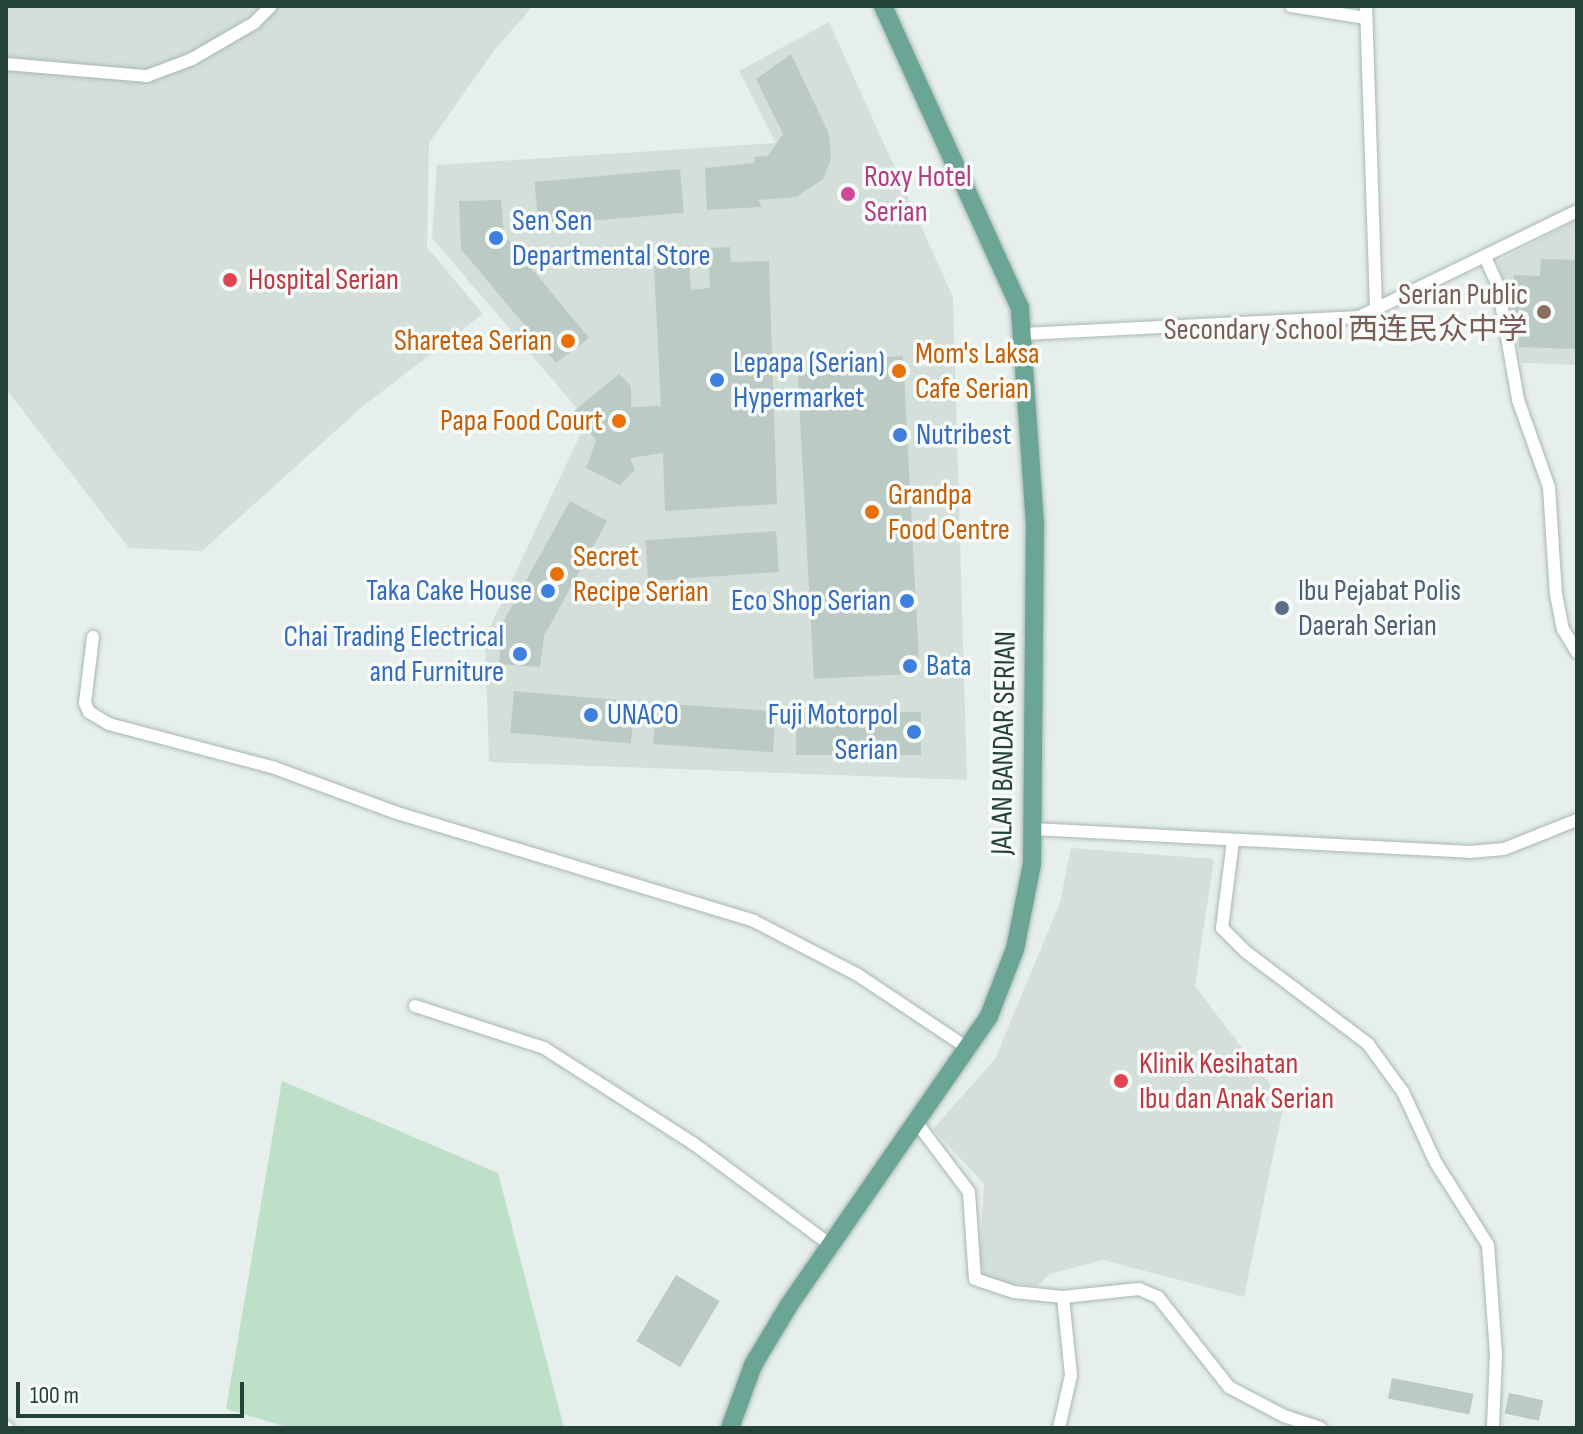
<!DOCTYPE html>
<html>
<head>
<meta charset="utf-8">
<style>
  body { margin:0 }
  #map { position:relative; width:1583px; height:1434px; overflow:hidden; background:#e6efeb; font-family:"Sofia Sans Condensed","Noto Sans SC",sans-serif }
  div>[style] { position:absolute }
  .built>* { inset:0; background:#d4dfda }
  .green>* { inset:0; background:#bfe0c8 }
  .building>* { inset:0; background:#bbcac4; transform-origin:0 0 }
  .roads { filter:drop-shadow(0 0 2px #a8b8b2) drop-shadow(0 0 2px #a8b8b2) }
  .street>* { height:12px; margin:-6px; padding:0 6px; transform-origin:6px; border-radius:6px; background:#fff }
  .primary>* { height:18px; margin:-9px; padding:0 9px; transform-origin:9px; border-radius:9px; background:#6aa596 }
  .dots>* { width:22px; height:22px; translate:-50% -50%; box-sizing:border-box; border:4px solid #f7fbf9; border-radius:50% }
  span { translate:-50% -50%; white-space:nowrap; text-align:center; line-height:1.15; -webkit-text-stroke:7px #f7fbf9; paint-order:stroke }
  .hotel-label { font-size:30px; color:#b23c85 }
  .left { translate:0 -50%; text-align:left }
  .shop-label { font-size:30px; color:#366cbe }
  .right { translate:-100% -50%; text-align:right }
  .health-label { font-size:30px; color:#be3a42 }
  .education-label { font-size:30px; color:#785e54 }
  .food-label { font-size:30px; color:#c56008 }
  .service-label { font-size:30px; color:#4e5e75 }
  .street-label { font-size:30px; color:#24423a }
  .frame { position:absolute; inset:0; border:8px solid #24423a; pointer-events:none }
  .scale { position:absolute; left:16px; top:1382px; width:228px; height:36px; box-sizing:border-box; border:4px solid #24423a; border-top:0; padding-left:10px; font-size:24px; line-height:28px; white-space:nowrap; color:#24423a; -webkit-text-stroke:6px #f7fbf9; paint-order:stroke }
</style>
</head>
<body>
<div id="map">
  <div class="built">
    <i style="clip-path:polygon(6px 6px,533px 6px,495px 49px,429px 143px,427px 247px,483px 314px,362px 407px,202px 551px,129px 548px,6px 389px)"></i>
    <i style="clip-path:polygon(829px 22px,953px 297px,967px 780px,489px 762px,485px 638px,587px 420px,432px 238px,437px 165px,776px 143px,739px 71px)"></i>
    <i style="clip-path:polygon(1577px 220px,1577px 365px,1522px 363px,1498px 261px)"></i>
    <i style="clip-path:polygon(1071px 848px,1214px 859px,1195px 986px,1284px 1103px,1244px 1297px,1103px 1260px,1050px 1274px,1037px 1286px,988px 1281px,979px 1262px,984px 1184px,933px 1129px,995px 1059px,1060px 903px)"></i>
  </div>
  <div class="green">
    <i style="clip-path:polygon(282px 1081px,498px 1173px,564px 1428px,290px 1428px,226px 1409px)"></i>
  </div>
  <div class="building">
    <i style="clip-path:polygon(791px 54px,829px 134px,831px 159px,823px 179px,796px 197px,758px 200px,762px 207px,707px 210px,705px 168px,754px 163px,754px 157px,768px 156px,783px 134px,756px 79px)"></i>
    <i style="left:680px;top:169px;width:44px;height:146px;rotate:85deg"></i>
    <i style="clip-path:polygon(501px 200px,504px 235px,589px 338px,556px 363px,461px 249px,459px 201px)"></i>
    <i style="clip-path:polygon(730px 247px,731px 262px,769px 261px,777px 504px,665px 511px,663px 453px,630px 458px,635px 470px,620px 485px,586px 468px,596px 441px,574px 411px,619px 374px,631px 386px,631px 407px,661px 406px,654px 266px,689px 265px,691px 290px,710px 288px,708px 248px)"></i>
    <i style="clip-path:polygon(1541px 259px,1577px 260px,1577px 349px,1519px 347px,1520px 313px,1512px 313px,1514px 275px,1540px 276px)"></i>
    <i style="left:903px;top:356px;width:318px;height:106px;rotate:87deg"></i>
    <i style="clip-path:polygon(570px 501px,607px 521px,544px 636px,540px 667px,499px 664px,503px 622px)"></i>
    <i style="left:776px;top:531px;width:41px;height:131px;rotate:86deg"></i>
    <i style="left:514px;top:691px;width:121px;height:42px;rotate:5deg"></i>
    <i style="left:656px;top:703px;width:120px;height:41px;rotate:4deg"></i>
    <i style="left:796px;top:712px;width:125px;height:43px"></i>
    <i style="left:676px;top:1275px;width:51px;height:77px;rotate:31deg"></i>
    <i style="left:1392px;top:1378px;width:83px;height:21px;rotate:11deg"></i>
    <i style="left:1509px;top:1393px;width:35px;height:21px;rotate:12deg"></i>
  </div>
  <div class="roads">
    <div class="street">
      <i style="left:1291px;top:6px;width:76px;rotate:9.1deg"></i>
      <i style="left:1366px;top:6px;width:304px;rotate:88.1deg"></i>
      <i style="left:6px;top:64px;width:142px;rotate:4.9deg"></i>
      <i style="left:147px;top:76px;width:48px;rotate:-20.7deg"></i>
      <i style="left:192px;top:59px;width:72px;rotate:-30.1deg"></i>
      <i style="left:254px;top:23px;width:24px;rotate:-45deg"></i>
      <i style="left:1486px;top:259px;width:30px;rotate:66deg"></i>
      <i style="left:1498px;top:286px;width:116px;rotate:80deg"></i>
      <i style="left:1518px;top:400px;width:92px;rotate:70.4deg"></i>
      <i style="left:1549px;top:487px;width:107px;rotate:86.3deg"></i>
      <i style="left:1556px;top:594px;width:36px;rotate:79deg"></i>
      <i style="left:1563px;top:629px;width:27px;rotate:59deg"></i>
      <i style="left:1024px;top:334px;width:335px;rotate:-2.9deg"></i>
      <i style="left:1359px;top:317px;width:242px;rotate:-25.9deg"></i>
      <i style="left:93px;top:637px;width:66px;rotate:96.9deg"></i>
      <i style="left:85px;top:703px;width:10px;rotate:66deg"></i>
      <i style="left:89px;top:712px;width:23px;rotate:31deg"></i>
      <i style="left:109px;top:724px;width:169px;rotate:14.8deg"></i>
      <i style="left:272px;top:767px;width:133px;rotate:20.2deg"></i>
      <i style="left:397px;top:813px;width:373px;rotate:16.8deg"></i>
      <i style="left:754px;top:921px;width:117px;rotate:27.4deg"></i>
      <i style="left:858px;top:975px;width:133px;rotate:33.7deg"></i>
      <i style="left:1033px;top:829px;width:437px;rotate:3deg"></i>
      <i style="left:1469px;top:852px;width:35px;rotate:-5deg"></i>
      <i style="left:1504px;top:849px;width:79px;rotate:-21.7deg"></i>
      <i style="left:1233px;top:841px;width:88px;rotate:97.2deg"></i>
      <i style="left:1222px;top:928px;width:34px;rotate:45deg"></i>
      <i style="left:1246px;top:952px;width:153px;rotate:37deg"></i>
      <i style="left:1368px;top:1044px;width:59px;rotate:53.9deg"></i>
      <i style="left:1403px;top:1092px;width:78px;rotate:65.1deg"></i>
      <i style="left:1436px;top:1163px;width:97px;rotate:57.6deg"></i>
      <i style="left:1488px;top:1245px;width:110px;rotate:85.8deg"></i>
      <i style="left:1496px;top:1355px;width:73px;rotate:92.4deg"></i>
      <i style="left:415px;top:1006px;width:136px;rotate:18deg"></i>
      <i style="left:544px;top:1048px;width:178px;rotate:32.6deg"></i>
      <i style="left:694px;top:1144px;width:168px;rotate:36.5deg"></i>
      <i style="left:917px;top:1123px;width:86px;rotate:53deg"></i>
      <i style="left:969px;top:1192px;width:87px;rotate:86.1deg"></i>
      <i style="left:975px;top:1279px;width:41px;rotate:18.4deg"></i>
      <i style="left:1014px;top:1292px;width:49px;rotate:5.8deg"></i>
      <i style="left:1063px;top:1297px;width:76px;rotate:-6deg"></i>
      <i style="left:1139px;top:1289px;width:21px;rotate:23deg"></i>
      <i style="left:1158px;top:1297px;width:115px;rotate:51.7deg"></i>
      <i style="left:1229px;top:1387px;width:62px;rotate:27.8deg"></i>
      <i style="left:1284px;top:1416px;width:38px;rotate:18deg"></i>
      <i style="left:6px;top:1427px;width:2px;rotate:27deg"></i>
      <i style="left:1059px;top:1428px;width:54px;rotate:-77.2deg"></i>
      <i style="left:1071px;top:1375px;width:78px;rotate:-95.9deg"></i>
    </div>
    <div class="primary">
      <i style="left:730px;top:1428px;width:67px;rotate:-69.9deg"></i>
      <i style="left:753px;top:1365px;width:70px;rotate:-59deg"></i>
      <i style="left:789px;top:1305px;width:351px;rotate:-55.3deg"></i>
      <i style="left:989px;top:1016px;width:72px;rotate:-68.8deg"></i>
      <i style="left:1015px;top:949px;width:87px;rotate:-78.7deg"></i>
      <i style="left:1032px;top:864px;width:339px;rotate:-89.5deg"></i>
      <i style="left:1035px;top:525px;width:218px;rotate:-94deg"></i>
      <i style="left:1020px;top:308px;width:332px;rotate:-114.4deg"></i>
    </div>
  </div>
  <div class="dots">
    <i style="left:848px;top:194px;background:#d1479c"></i>
    <i style="left:496px;top:238px;background:#3f7fe0"></i>
    <i style="left:230px;top:280px;background:#e0444e"></i>
    <i style="left:1544px;top:312px;background:#8d6e63"></i>
    <i style="left:568px;top:341px;background:#e8710a"></i>
    <i style="left:899px;top:371px;background:#e8710a"></i>
    <i style="left:717px;top:380px;background:#3f7fe0"></i>
    <i style="left:619px;top:421px;background:#e8710a"></i>
    <i style="left:900px;top:435px;background:#3f7fe0"></i>
    <i style="left:872px;top:512px;background:#e8710a"></i>
    <i style="left:557px;top:574px;background:#e8710a"></i>
    <i style="left:548px;top:591px;background:#3f7fe0"></i>
    <i style="left:907px;top:601px;background:#3f7fe0"></i>
    <i style="left:1282px;top:608px;background:#5c6f8a"></i>
    <i style="left:520px;top:654px;background:#3f7fe0"></i>
    <i style="left:910px;top:666px;background:#3f7fe0"></i>
    <i style="left:591px;top:715px;background:#3f7fe0"></i>
    <i style="left:914px;top:732px;background:#3f7fe0"></i>
    <i style="left:1121px;top:1081px;background:#e0444e"></i>
  </div>
  <div class="hotel-label">
    <span class="left" style="left:864px;top:194px">Roxy Hotel<br>Serian</span>
  </div>
  <div class="shop-label">
    <span class="left" style="left:512px;top:238px">Sen Sen<br>Departmental Store</span>
    <span class="left" style="left:733px;top:380px">Lepapa (Serian)<br>Hypermarket</span>
    <span class="left" style="left:916px;top:435px">Nutribest</span>
    <span class="right" style="left:532px;top:591px">Taka Cake House</span>
    <span class="right" style="left:891px;top:601px">Eco Shop Serian</span>
    <span class="right" style="left:504px;top:654px">Chai Trading Electrical<br>and Furniture</span>
    <span class="left" style="left:926px;top:666px">Bata</span>
    <span class="left" style="left:607px;top:715px">UNACO</span>
    <span class="right" style="left:898px;top:732px">Fuji Motorpol<br>Serian</span>
  </div>
  <div class="health-label">
    <span class="left" style="left:248px;top:280px">Hospital Serian</span>
    <span class="left" style="left:1139px;top:1081px">Klinik Kesihatan<br>Ibu dan Anak Serian</span>
  </div>
  <div class="education-label">
    <span class="right" style="left:1528px;top:312px">Serian Public<br>Secondary School 西连民众中学</span>
  </div>
  <div class="food-label">
    <span class="right" style="left:552px;top:341px">Sharetea Serian</span>
    <span class="left" style="left:915px;top:371px">Mom's Laksa<br>Cafe Serian</span>
    <span class="right" style="left:603px;top:421px">Papa Food Court</span>
    <span class="left" style="left:888px;top:512px">Grandpa<br>Food Centre</span>
    <span class="left" style="left:573px;top:574px">Secret<br>Recipe Serian</span>
  </div>
  <div class="service-label">
    <span class="left" style="left:1298px;top:608px">Ibu Pejabat Polis<br>Daerah Serian</span>
  </div>
  <div class="street-label">
    <span style="left:1004px;top:743px;rotate:-89deg">JALAN BANDAR SERIAN</span>
  </div>
  <div class="frame"></div>
  <div class="scale">100 m</div>
</div>
</body>
</html>
